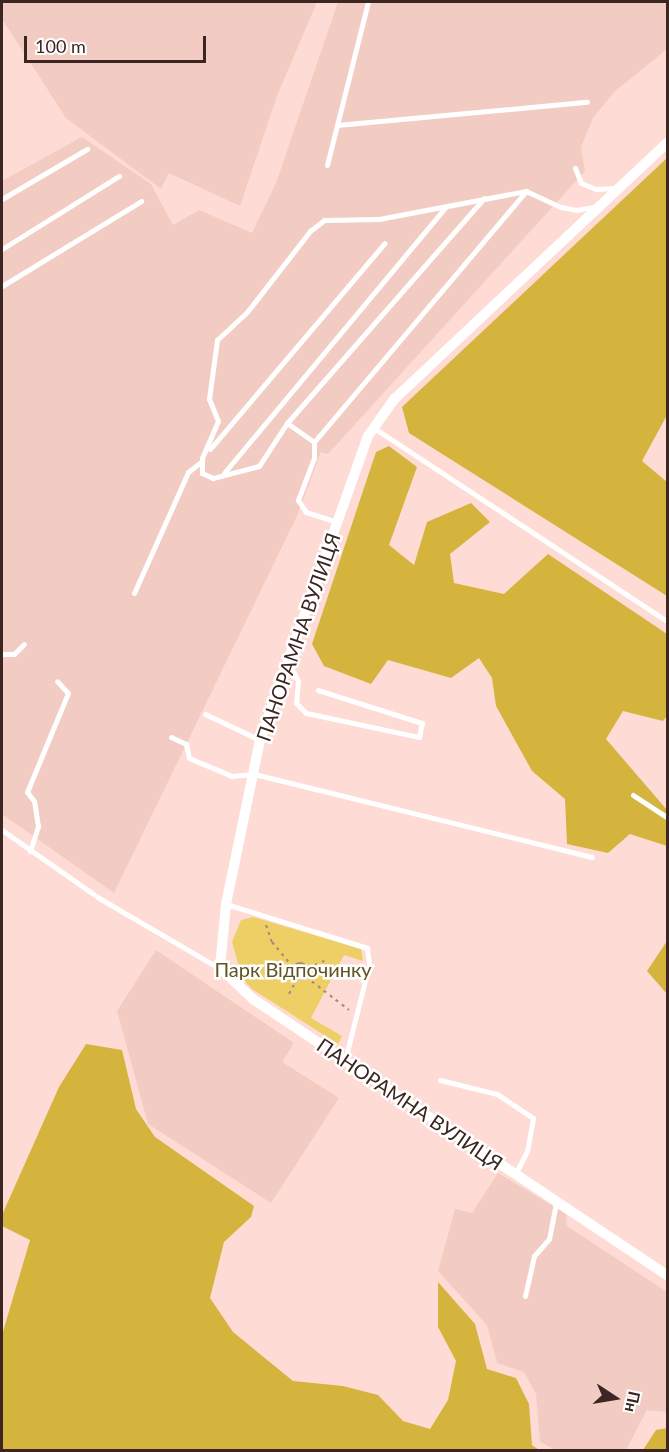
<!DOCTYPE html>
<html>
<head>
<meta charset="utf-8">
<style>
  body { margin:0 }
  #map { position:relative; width:669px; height:1452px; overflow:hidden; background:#fedbd4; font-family:Lato,sans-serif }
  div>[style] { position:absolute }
  .built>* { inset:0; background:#f2ccc3 }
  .green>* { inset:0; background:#eecf65 }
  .forest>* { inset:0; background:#d5b43e }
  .path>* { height:2px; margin-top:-1px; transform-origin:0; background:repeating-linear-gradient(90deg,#a48882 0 3px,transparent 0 7.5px) }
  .path>.ring { margin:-1px; padding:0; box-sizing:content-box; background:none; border:2px solid #a48882; border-radius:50% }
  .service>* { height:5px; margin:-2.5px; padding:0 2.5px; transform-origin:2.5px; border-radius:2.5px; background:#fff }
  .minor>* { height:10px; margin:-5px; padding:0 5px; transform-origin:5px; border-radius:5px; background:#fff }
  span { translate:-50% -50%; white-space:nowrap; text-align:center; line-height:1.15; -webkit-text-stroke:5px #fff; paint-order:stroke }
  .street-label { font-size:20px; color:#3b2622 }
  .park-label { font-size:20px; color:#605324 }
  .frame { position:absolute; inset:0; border:3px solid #3b2622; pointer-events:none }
  .north { position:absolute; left:585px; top:1368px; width:60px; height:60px; -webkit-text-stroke:4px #fff; paint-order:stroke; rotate:102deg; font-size:16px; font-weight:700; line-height:24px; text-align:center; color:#3b2622 }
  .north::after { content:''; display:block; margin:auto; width:21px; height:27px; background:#3b2622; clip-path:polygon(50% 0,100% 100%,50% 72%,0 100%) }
  .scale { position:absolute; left:24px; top:36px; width:182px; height:27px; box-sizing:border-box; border:3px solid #3b2622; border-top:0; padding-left:8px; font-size:18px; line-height:21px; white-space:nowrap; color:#3b2622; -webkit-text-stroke:4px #fff; paint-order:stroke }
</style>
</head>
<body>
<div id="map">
  <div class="built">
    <i style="clip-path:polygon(2px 2px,317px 2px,277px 96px,240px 206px,169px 173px,161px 189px,66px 118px,2px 19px)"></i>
    <i style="clip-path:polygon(338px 2px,667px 2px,667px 49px,614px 92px,593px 118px,581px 147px,585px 171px,328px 454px,321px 452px,297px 516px,114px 893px,2px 814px,2px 181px,82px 137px,151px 184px,173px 225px,199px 210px,252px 233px,276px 183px)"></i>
    <i style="clip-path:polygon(156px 950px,294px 1043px,282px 1062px,339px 1098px,271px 1203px,148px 1124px,117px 1011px)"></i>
    <i style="clip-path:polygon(498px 1173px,566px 1214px,567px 1226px,667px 1292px,667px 1412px,647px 1410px,626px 1450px,555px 1450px,540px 1442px,536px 1394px,524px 1372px,497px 1363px,487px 1325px,438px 1271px,455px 1209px,472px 1213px)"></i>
  </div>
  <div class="green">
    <i style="clip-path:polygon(253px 917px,361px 949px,363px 961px,344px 955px,311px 1018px,342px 1036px,338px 1044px,252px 989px,242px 978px,232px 942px,241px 920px)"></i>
  </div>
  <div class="forest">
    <i style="clip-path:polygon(667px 158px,667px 415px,642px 461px,667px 482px,667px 596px,409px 433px,402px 407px)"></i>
    <i style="clip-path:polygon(389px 446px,417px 467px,389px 545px,414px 565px,427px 522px,471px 503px,490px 522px,450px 554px,454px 583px,504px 594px,548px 554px,667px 634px,667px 716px,663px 721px,623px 711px,606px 739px,667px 810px,667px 846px,630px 834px,608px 853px,567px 844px,565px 799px,532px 771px,496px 706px,492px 678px,479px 658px,451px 678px,388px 660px,371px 684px,324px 666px,312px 644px,376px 452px)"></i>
    <i style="clip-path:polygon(667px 941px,667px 994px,647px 971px)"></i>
    <i style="clip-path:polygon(86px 1044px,122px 1050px,136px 1109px,155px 1137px,254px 1206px,251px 1217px,224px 1242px,210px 1298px,233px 1332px,293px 1381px,343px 1386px,378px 1395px,403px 1421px,430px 1429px,448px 1400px,456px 1361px,438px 1327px,438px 1282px,475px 1324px,487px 1369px,516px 1378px,529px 1404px,532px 1445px,539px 1450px,2px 1450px,2px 1335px,30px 1240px,2px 1226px,2px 1215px,59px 1087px)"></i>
    <i style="clip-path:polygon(667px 1428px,667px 1450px,643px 1450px,656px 1430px)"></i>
  </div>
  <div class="path">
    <i style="left:266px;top:925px;width:18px;rotate:71deg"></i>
    <i style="left:272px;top:942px;width:33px;rotate:50deg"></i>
    <i class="ring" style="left:292px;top:963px;width:14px;height:14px"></i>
    <i style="left:308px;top:968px;width:20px;rotate:-24deg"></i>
    <i style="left:251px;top:977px;width:37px;rotate:-24deg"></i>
    <i style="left:306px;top:977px;width:54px;rotate:37.5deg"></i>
    <i style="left:289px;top:994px;width:17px;rotate:-62deg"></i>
  </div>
  <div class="service">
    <i style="left:337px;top:125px;width:251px;rotate:-5.3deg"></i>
    <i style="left:327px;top:165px;width:168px;rotate:-75.9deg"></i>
    <i style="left:575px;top:168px;width:16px;rotate:68deg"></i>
    <i style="left:581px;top:183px;width:16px;rotate:22deg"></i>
    <i style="left:596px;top:189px;width:20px;rotate:-3deg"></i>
    <i style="left:2px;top:199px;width:99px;rotate:-30.5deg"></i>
    <i style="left:2px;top:249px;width:138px;rotate:-32deg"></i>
    <i style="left:2px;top:286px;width:163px;rotate:-31.4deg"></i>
    <i style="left:287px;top:423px;width:299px;rotate:-48.8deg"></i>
    <i style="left:374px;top:428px;width:352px;rotate:33.4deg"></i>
    <i style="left:314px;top:442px;width:327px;rotate:-49.8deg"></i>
    <i style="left:210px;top:449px;width:270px;rotate:-49.7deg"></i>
    <i style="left:224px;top:473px;width:346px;rotate:-50.2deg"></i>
    <i style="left:337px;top:522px;width:33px;rotate:-162deg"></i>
    <i style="left:306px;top:512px;width:14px;rotate:-124deg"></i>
    <i style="left:298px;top:500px;width:45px;rotate:-69.1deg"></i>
    <i style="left:314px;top:458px;width:16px;rotate:-90deg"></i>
    <i style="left:314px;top:442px;width:33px;rotate:-145deg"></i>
    <i style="left:287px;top:423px;width:51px;rotate:123.1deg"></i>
    <i style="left:259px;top:466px;width:48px;rotate:165.4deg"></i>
    <i style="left:213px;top:478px;width:12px;rotate:-156deg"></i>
    <i style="left:202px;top:473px;width:15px;rotate:-90deg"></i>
    <i style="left:202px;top:458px;width:40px;rotate:-66.6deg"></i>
    <i style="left:218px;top:421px;width:24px;rotate:-112deg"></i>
    <i style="left:209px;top:399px;width:60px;rotate:-82.3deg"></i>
    <i style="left:217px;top:340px;width:41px;rotate:-43deg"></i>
    <i style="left:247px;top:312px;width:103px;rotate:-52.1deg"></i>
    <i style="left:310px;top:231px;width:18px;rotate:-38deg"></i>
    <i style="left:324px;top:220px;width:55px;rotate:-1deg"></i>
    <i style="left:379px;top:219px;width:150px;rotate:-10.8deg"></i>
    <i style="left:526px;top:191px;width:38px;rotate:25deg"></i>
    <i style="left:561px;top:207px;width:15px;rotate:11deg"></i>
    <i style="left:576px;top:210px;width:22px;rotate:-10deg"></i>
    <i style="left:134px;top:593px;width:133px;rotate:-65.9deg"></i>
    <i style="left:188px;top:472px;width:18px;rotate:-38deg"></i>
    <i style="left:2px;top:654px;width:12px"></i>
    <i style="left:14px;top:654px;width:14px;rotate:-45deg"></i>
    <i style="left:289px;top:662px;width:21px;rotate:65deg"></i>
    <i style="left:298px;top:681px;width:22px;rotate:95deg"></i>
    <i style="left:296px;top:703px;width:14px;rotate:45deg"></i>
    <i style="left:306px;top:713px;width:116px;rotate:12deg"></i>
    <i style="left:419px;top:737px;width:14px;rotate:-78deg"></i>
    <i style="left:422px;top:723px;width:109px;rotate:-162.4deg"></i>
    <i style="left:205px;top:714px;width:61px;rotate:25.3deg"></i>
    <i style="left:171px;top:737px;width:17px;rotate:25deg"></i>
    <i style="left:186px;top:744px;width:14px;rotate:78deg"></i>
    <i style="left:189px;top:758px;width:47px;rotate:22.7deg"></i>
    <i style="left:232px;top:776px;width:22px;rotate:-5deg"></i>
    <i style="left:254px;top:774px;width:348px;rotate:13.8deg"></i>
    <i style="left:633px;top:795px;width:42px;rotate:33.3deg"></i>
    <i style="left:2px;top:830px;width:118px;rotate:35deg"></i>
    <i style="left:99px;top:898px;width:139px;rotate:30.3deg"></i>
    <i style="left:30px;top:851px;width:26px;rotate:-72deg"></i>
    <i style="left:38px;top:826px;width:25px;rotate:-99deg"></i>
    <i style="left:34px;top:801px;width:11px;rotate:-128deg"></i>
    <i style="left:27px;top:792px;width:107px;rotate:-67.5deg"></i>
    <i style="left:68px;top:693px;width:16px;rotate:-133deg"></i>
    <i style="left:226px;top:904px;width:148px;rotate:17.3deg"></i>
    <i style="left:367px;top:948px;width:17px;rotate:83deg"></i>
    <i style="left:369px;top:965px;width:98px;rotate:104.2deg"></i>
    <i style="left:440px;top:1080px;width:59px;rotate:13.8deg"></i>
    <i style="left:497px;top:1094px;width:43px;rotate:33.7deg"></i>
    <i style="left:533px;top:1118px;width:34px;rotate:100deg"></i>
    <i style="left:527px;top:1151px;width:27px;rotate:117deg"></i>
    <i style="left:525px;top:1296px;width:41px;rotate:-77.3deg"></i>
    <i style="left:534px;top:1256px;width:23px;rotate:-49deg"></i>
    <i style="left:549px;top:1239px;width:38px;rotate:-79deg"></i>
  </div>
  <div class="minor">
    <i style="left:668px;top:142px;width:374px;rotate:136.8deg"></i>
    <i style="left:395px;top:398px;width:47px;rotate:125.4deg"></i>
    <i style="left:368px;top:436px;width:323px;rotate:109.6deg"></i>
    <i style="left:260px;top:740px;width:167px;rotate:101.7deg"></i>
    <i style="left:226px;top:904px;width:64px;rotate:95.4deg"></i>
    <i style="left:220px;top:968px;width:45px;rotate:43.2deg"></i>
    <i style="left:253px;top:999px;width:499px;rotate:33.7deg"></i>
  </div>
  <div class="street-label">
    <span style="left:298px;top:637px;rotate:-71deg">ПАНОРАМНА ВУЛИЦЯ</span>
    <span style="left:410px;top:1104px;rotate:34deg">ПАНОРАМНА ВУЛИЦЯ</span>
  </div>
  <div class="park-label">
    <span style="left:293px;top:969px">Парк Відпочинку</span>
  </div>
  <div class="frame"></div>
  <div class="north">Пн</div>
  <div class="scale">100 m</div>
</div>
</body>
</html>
